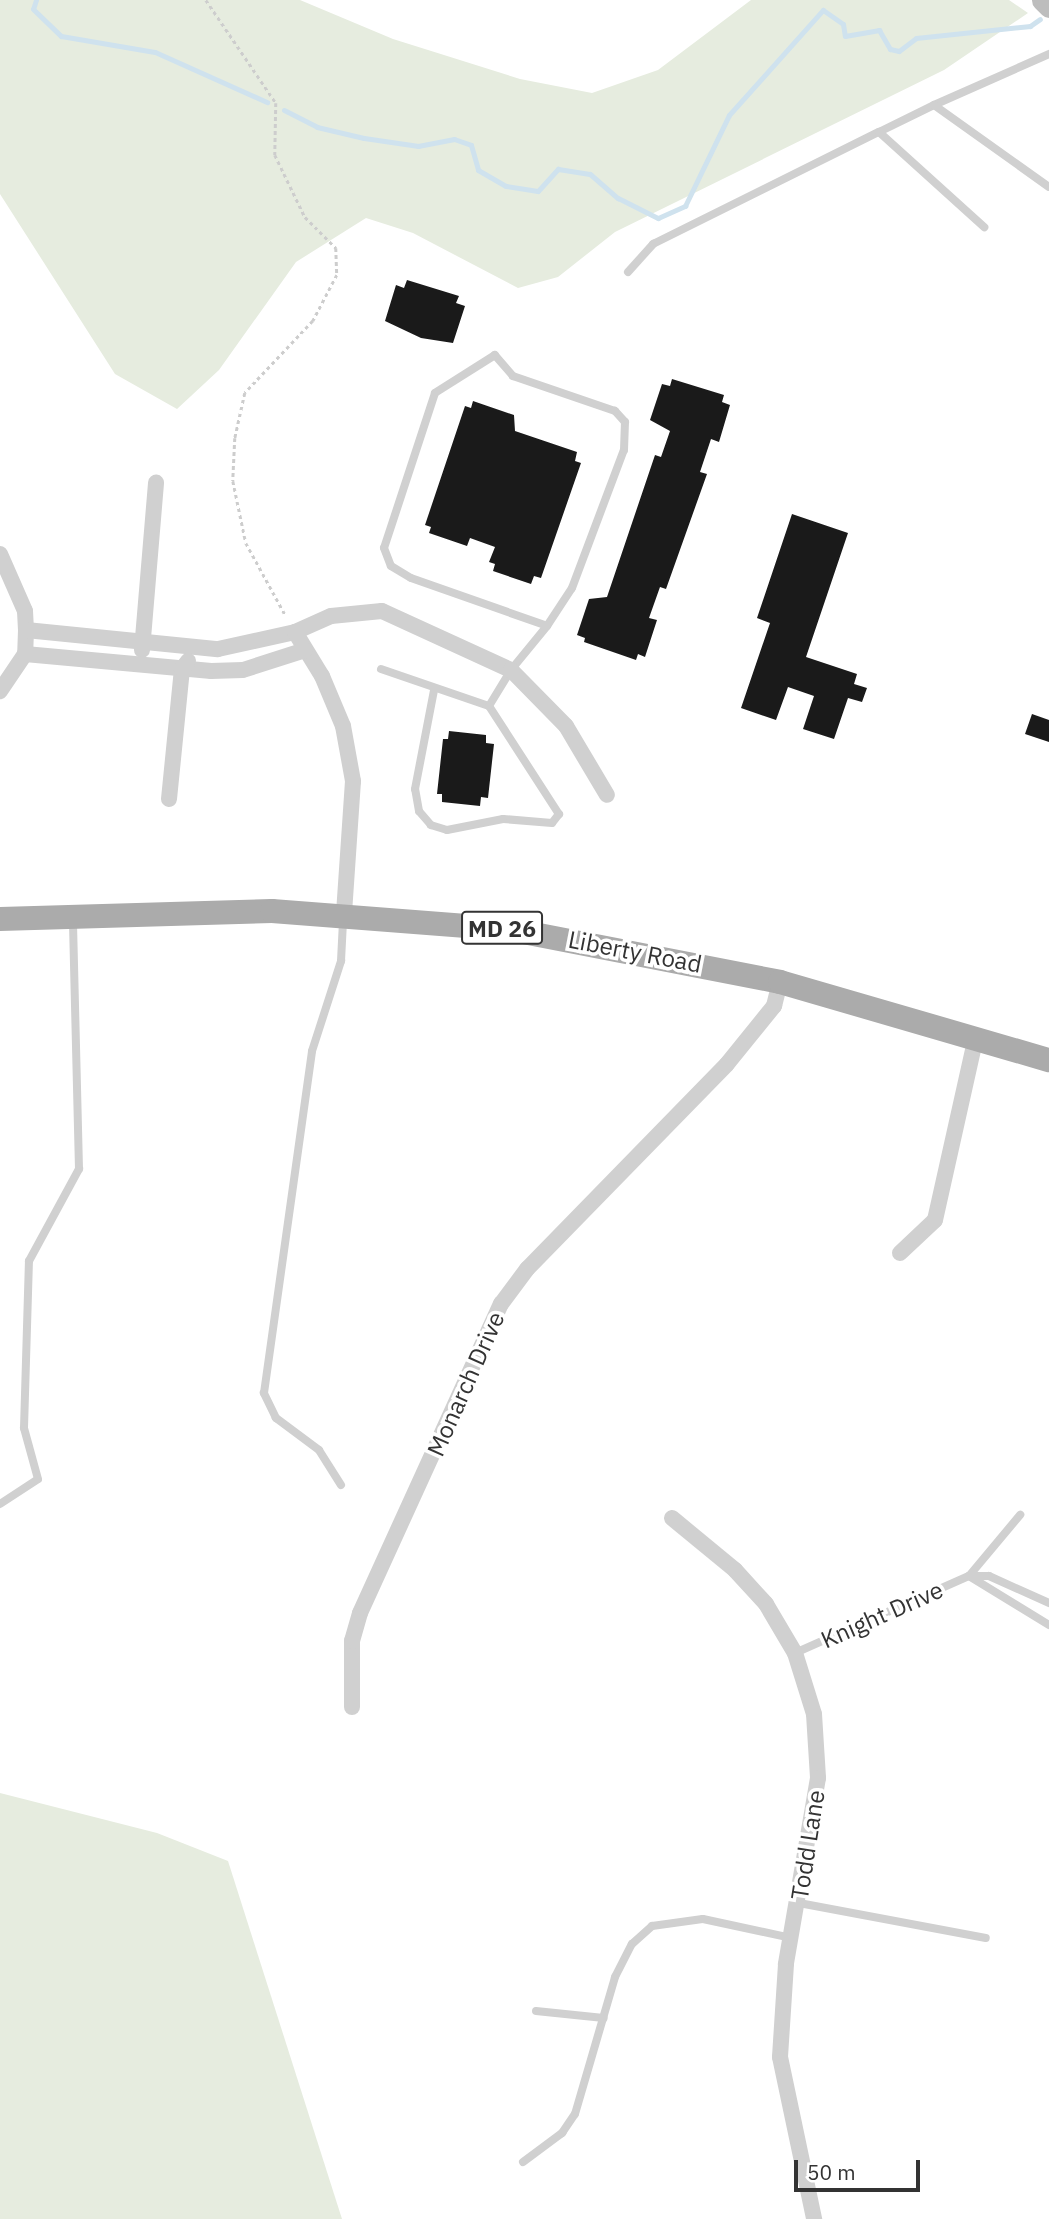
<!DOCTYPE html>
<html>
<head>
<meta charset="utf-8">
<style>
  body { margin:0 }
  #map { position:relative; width:1049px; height:2219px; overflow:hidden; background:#fff; font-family:"IBM Plex Sans",sans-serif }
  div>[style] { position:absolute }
  .green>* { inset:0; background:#e6ecdf }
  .stream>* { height:5px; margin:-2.5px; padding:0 2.5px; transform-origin:2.5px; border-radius:2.5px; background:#cfe2ee }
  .building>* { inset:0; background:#1a1a1a }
  .path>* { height:2.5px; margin-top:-1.25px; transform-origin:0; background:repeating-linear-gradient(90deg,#cdcdcd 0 3.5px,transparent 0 7px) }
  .lane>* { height:8px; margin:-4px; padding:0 4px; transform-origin:4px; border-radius:4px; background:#d0d0d0 }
  .street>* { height:16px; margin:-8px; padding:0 8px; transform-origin:8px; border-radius:8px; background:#d0d0d0 }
  .secondary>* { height:21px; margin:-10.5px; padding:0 10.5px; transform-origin:10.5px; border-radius:10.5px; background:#bdbdbd }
  .primary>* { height:24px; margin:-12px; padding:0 12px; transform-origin:12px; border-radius:12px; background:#ababab }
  span { translate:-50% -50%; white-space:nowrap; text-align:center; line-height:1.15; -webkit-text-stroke:7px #fff; paint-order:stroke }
  .shield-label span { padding:2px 5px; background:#fff; border:2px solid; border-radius:5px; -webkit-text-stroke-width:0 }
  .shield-label { font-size:23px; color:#333; font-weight:700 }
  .street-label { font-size:24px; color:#333 }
  .scale { position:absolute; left:794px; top:2160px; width:126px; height:32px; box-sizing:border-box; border:4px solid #333; border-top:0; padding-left:9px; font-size:21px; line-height:24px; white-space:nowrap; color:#333; -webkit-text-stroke:5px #fff; paint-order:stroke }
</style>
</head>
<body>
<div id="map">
  <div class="green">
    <i style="clip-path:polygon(0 0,300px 0,393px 39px,520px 79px,592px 93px,658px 70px,751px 0,1009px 0,1028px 13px,944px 70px,615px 232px,558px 277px,518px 288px,413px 233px,366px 218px,296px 262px,219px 370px,177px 409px,115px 374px,0 194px)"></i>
    <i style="clip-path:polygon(0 1793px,157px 1833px,228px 1861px,342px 2219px,0 2219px)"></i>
  </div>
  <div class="stream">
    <i style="left:36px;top:0;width:9px;rotate:108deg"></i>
    <i style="left:33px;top:9px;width:39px;rotate:44deg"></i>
    <i style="left:61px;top:36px;width:95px;rotate:9.7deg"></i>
    <i style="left:155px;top:52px;width:123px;rotate:24.1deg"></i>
    <i style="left:284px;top:110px;width:37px;rotate:27deg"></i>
    <i style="left:317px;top:127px;width:48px;rotate:13.2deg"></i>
    <i style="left:364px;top:138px;width:55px;rotate:8.4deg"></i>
    <i style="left:418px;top:146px;width:37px;rotate:-11deg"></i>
    <i style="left:454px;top:139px;width:18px;rotate:19deg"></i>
    <i style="left:471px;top:145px;width:26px;rotate:74deg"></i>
    <i style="left:478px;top:170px;width:32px;rotate:30deg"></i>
    <i style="left:506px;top:186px;width:32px;rotate:9deg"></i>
    <i style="left:538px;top:191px;width:30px;rotate:-48deg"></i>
    <i style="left:558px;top:169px;width:32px;rotate:9deg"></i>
    <i style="left:590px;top:174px;width:37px;rotate:41deg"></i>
    <i style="left:618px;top:198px;width:45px;rotate:26.6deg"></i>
    <i style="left:658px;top:218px;width:30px;rotate:-24deg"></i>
    <i style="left:685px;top:206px;width:101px;rotate:-64.2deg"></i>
    <i style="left:729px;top:115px;width:141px;rotate:-48.2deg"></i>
    <i style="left:823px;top:10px;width:24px;rotate:35deg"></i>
    <i style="left:843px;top:24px;width:12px;rotate:81deg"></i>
    <i style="left:845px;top:36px;width:35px;rotate:-10deg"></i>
    <i style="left:879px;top:30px;width:22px;rotate:60deg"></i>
    <i style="left:890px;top:49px;width:9px;rotate:13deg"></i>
    <i style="left:899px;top:51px;width:21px;rotate:-37deg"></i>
    <i style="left:916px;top:38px;width:115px;rotate:-6deg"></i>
    <i style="left:1030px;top:26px;width:12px;rotate:-35deg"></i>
  </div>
  <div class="building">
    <i style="clip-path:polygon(407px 280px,459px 296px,456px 303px,465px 306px,453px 343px,421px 338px,385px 321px,396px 285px,404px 288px)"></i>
    <i style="clip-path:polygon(672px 379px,724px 395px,722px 402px,730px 405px,719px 442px,711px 439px,700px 472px,707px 474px,666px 589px,660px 587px,649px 618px,657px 620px,645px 657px,638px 654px,636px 660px,584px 642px,585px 638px,577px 635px,589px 599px,607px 597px,655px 455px,661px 457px,670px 431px,650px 420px,662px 384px,670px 386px)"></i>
    <i style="clip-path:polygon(473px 401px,514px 415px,515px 431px,577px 452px,575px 461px,581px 463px,541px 578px,534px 576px,531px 584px,493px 571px,495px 564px,489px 562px,495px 547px,470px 538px,467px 546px,429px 533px,431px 527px,425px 525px,465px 406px,471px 408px)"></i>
    <i style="clip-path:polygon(792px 514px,848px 533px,806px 657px,857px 674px,854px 684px,867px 688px,862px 702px,848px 698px,834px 739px,803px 729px,814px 696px,788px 687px,776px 720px,741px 708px,770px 623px,757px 618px)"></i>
    <i style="clip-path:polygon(1032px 714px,1049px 720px,1049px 742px,1025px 734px)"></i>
    <i style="clip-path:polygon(449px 731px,486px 735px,486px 743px,494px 744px,488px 798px,481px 797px,480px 806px,442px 802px,442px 794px,437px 794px,443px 739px,448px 739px)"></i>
  </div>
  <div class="path">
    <i style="left:206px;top:0;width:125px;rotate:55.8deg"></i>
    <i style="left:276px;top:103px;width:52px;rotate:91.1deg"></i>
    <i style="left:275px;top:155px;width:69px;rotate:64.2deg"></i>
    <i style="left:305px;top:217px;width:44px;rotate:45deg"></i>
    <i style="left:336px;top:248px;width:27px;rotate:88deg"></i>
    <i style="left:337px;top:275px;width:52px;rotate:117.6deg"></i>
    <i style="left:313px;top:321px;width:99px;rotate:133.4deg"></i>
    <i style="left:245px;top:393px;width:46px;rotate:102.5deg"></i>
    <i style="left:235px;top:438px;width:43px;rotate:92.7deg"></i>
    <i style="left:233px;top:481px;width:63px;rotate:78.2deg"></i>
    <i style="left:246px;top:543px;width:83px;rotate:61.3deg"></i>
  </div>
  <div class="lane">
    <i style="left:934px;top:105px;width:126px;rotate:-23.9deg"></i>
    <i style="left:879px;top:132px;width:61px;rotate:-26.1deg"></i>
    <i style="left:934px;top:105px;width:141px;rotate:35.5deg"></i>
    <i style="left:628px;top:272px;width:38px;rotate:-48deg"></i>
    <i style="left:653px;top:244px;width:252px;rotate:-26.4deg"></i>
    <i style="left:879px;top:132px;width:142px;rotate:42.1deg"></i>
    <i style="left:381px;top:669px;width:114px;rotate:18.9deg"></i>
    <i style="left:489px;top:706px;width:129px;rotate:57.1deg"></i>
    <i style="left:559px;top:814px;width:11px;rotate:128deg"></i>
    <i style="left:552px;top:823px;width:49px;rotate:-175.3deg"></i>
    <i style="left:503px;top:819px;width:57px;rotate:168.9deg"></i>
    <i style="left:447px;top:830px;width:17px;rotate:-163deg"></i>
    <i style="left:431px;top:825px;width:18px;rotate:-131deg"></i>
    <i style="left:419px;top:811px;width:22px;rotate:-100deg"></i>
    <i style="left:415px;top:789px;width:101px;rotate:-79.1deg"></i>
    <i style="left:489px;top:706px;width:42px;rotate:-58.6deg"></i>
    <i style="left:511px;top:670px;width:57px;rotate:-50.7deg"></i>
    <i style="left:547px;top:626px;width:45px;rotate:-56.7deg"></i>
    <i style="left:572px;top:588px;width:147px;rotate:-69.4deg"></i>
    <i style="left:624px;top:450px;width:28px;rotate:-88deg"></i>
    <i style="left:625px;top:422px;width:15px;rotate:-132deg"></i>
    <i style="left:615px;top:411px;width:108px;rotate:-161.1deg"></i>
    <i style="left:513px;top:376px;width:28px;rotate:-131deg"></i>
    <i style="left:495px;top:355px;width:71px;rotate:147.7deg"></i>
    <i style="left:435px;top:393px;width:163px;rotate:108.2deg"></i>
    <i style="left:384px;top:548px;width:19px;rotate:69deg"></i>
    <i style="left:391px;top:566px;width:23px;rotate:31deg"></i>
    <i style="left:411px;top:578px;width:144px;rotate:19.4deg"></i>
    <i style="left:341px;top:1485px;width:41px;rotate:-122.2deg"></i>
    <i style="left:319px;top:1450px;width:54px;rotate:-143.3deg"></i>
    <i style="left:276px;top:1418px;width:28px;rotate:-116deg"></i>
    <i style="left:264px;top:1393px;width:345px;rotate:-82deg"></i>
    <i style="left:312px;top:1051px;width:95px;rotate:-72.1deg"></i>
    <i style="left:341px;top:961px;width:40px;rotate:-87.1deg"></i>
    <i style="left:0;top:1504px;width:45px;rotate:-33.3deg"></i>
    <i style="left:38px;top:1479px;width:53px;rotate:-105.4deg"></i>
    <i style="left:24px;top:1428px;width:167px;rotate:-88.3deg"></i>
    <i style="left:29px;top:1261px;width:105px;rotate:-61.5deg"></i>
    <i style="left:79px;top:1169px;width:251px;rotate:-91.4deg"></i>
    <i style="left:969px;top:1576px;width:94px;rotate:31.5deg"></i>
    <i style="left:969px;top:1576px;width:80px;rotate:-50.1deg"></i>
    <i style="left:795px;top:1653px;width:190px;rotate:-23.9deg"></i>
    <i style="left:969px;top:1576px;width:20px"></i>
    <i style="left:989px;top:1576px;width:66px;rotate:24.2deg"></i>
    <i style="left:799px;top:1903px;width:190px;rotate:10.6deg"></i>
    <i style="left:536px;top:2011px;width:68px;rotate:5.9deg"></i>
    <i style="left:523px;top:2162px;width:49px;rotate:-36.6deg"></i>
    <i style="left:562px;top:2133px;width:23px;rotate:-56deg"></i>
    <i style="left:575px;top:2114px;width:143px;rotate:-73.7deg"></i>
    <i style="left:615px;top:1977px;width:37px;rotate:-63deg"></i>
    <i style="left:632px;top:1944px;width:27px;rotate:-42deg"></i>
    <i style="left:652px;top:1926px;width:51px;rotate:-7.8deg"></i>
    <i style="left:703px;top:1919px;width:91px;rotate:12.1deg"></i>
  </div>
  <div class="street">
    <i style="left:0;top:554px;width:62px;rotate:66.3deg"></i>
    <i style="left:25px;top:611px;width:19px;rotate:87deg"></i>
    <i style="left:26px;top:630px;width:24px;rotate:92deg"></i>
    <i style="left:25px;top:654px;width:45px;rotate:124deg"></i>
    <i style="left:26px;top:630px;width:193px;rotate:5.7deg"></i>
    <i style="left:218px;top:649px;width:79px;rotate:-12.4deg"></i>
    <i style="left:295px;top:632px;width:39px;rotate:-24deg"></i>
    <i style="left:331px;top:616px;width:51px;rotate:-5.6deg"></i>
    <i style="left:382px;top:611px;width:142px;rotate:24.6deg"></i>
    <i style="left:511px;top:670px;width:78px;rotate:45.5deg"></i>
    <i style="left:566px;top:726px;width:80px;rotate:59.3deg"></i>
    <i style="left:295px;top:632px;width:52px;rotate:58.5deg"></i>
    <i style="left:322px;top:676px;width:54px;rotate:67.2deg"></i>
    <i style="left:343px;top:726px;width:56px;rotate:79.7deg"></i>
    <i style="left:353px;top:781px;width:133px;rotate:93.9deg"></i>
    <i style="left:142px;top:650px;width:168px;rotate:-85.2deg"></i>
    <i style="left:25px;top:654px;width:187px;rotate:5.2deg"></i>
    <i style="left:211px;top:671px;width:32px;rotate:-2deg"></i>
    <i style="left:243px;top:670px;width:65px;rotate:-17.9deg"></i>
    <i style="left:169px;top:799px;width:131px;rotate:-84.3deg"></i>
    <i style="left:182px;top:669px;width:10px;rotate:-53deg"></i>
    <i style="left:900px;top:1253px;width:48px;rotate:-43.3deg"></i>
    <i style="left:935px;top:1220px;width:189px;rotate:-77.4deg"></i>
    <i style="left:672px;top:1518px;width:82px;rotate:39.5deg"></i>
    <i style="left:735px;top:1570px;width:46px;rotate:47.6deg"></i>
    <i style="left:766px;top:1604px;width:57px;rotate:59.4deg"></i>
    <i style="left:795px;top:1653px;width:64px;rotate:72.7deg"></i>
    <i style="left:814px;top:1714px;width:64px;rotate:86.4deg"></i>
    <i style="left:818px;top:1778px;width:189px;rotate:99.8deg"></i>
    <i style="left:786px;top:1964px;width:93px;rotate:93.7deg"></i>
    <i style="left:780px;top:2057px;width:166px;rotate:78.1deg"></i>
    <i style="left:352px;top:1707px;width:66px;rotate:-90deg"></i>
    <i style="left:352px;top:1641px;width:29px;rotate:-74deg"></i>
    <i style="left:360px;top:1613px;width:340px;rotate:-65.5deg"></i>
    <i style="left:501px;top:1304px;width:44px;rotate:-53.4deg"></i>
    <i style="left:527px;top:1269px;width:286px;rotate:-45.7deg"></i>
    <i style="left:727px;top:1064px;width:75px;rotate:-51deg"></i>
    <i style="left:774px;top:1006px;width:25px;rotate:-76deg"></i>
  </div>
  <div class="secondary">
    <i style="left:1042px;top:0;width:10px;rotate:45deg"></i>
  </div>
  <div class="primary">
    <i style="left:0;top:919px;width:272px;rotate:-1.7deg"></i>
    <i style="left:272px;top:911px;width:237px;rotate:4.4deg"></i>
    <i style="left:508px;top:929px;width:277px;rotate:11deg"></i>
    <i style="left:780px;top:982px;width:280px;rotate:16.2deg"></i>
  </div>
  <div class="shield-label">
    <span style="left:502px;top:928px">MD 26</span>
  </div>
  <div class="street-label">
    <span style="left:635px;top:952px;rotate:11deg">Liberty Road</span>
    <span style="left:466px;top:1384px;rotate:-66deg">Monarch Drive</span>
    <span style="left:882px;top:1615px;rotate:-24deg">Knight Drive</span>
    <span style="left:808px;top:1845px;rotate:-81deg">Todd Lane</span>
  </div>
  <div class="scale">50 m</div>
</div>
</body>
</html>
